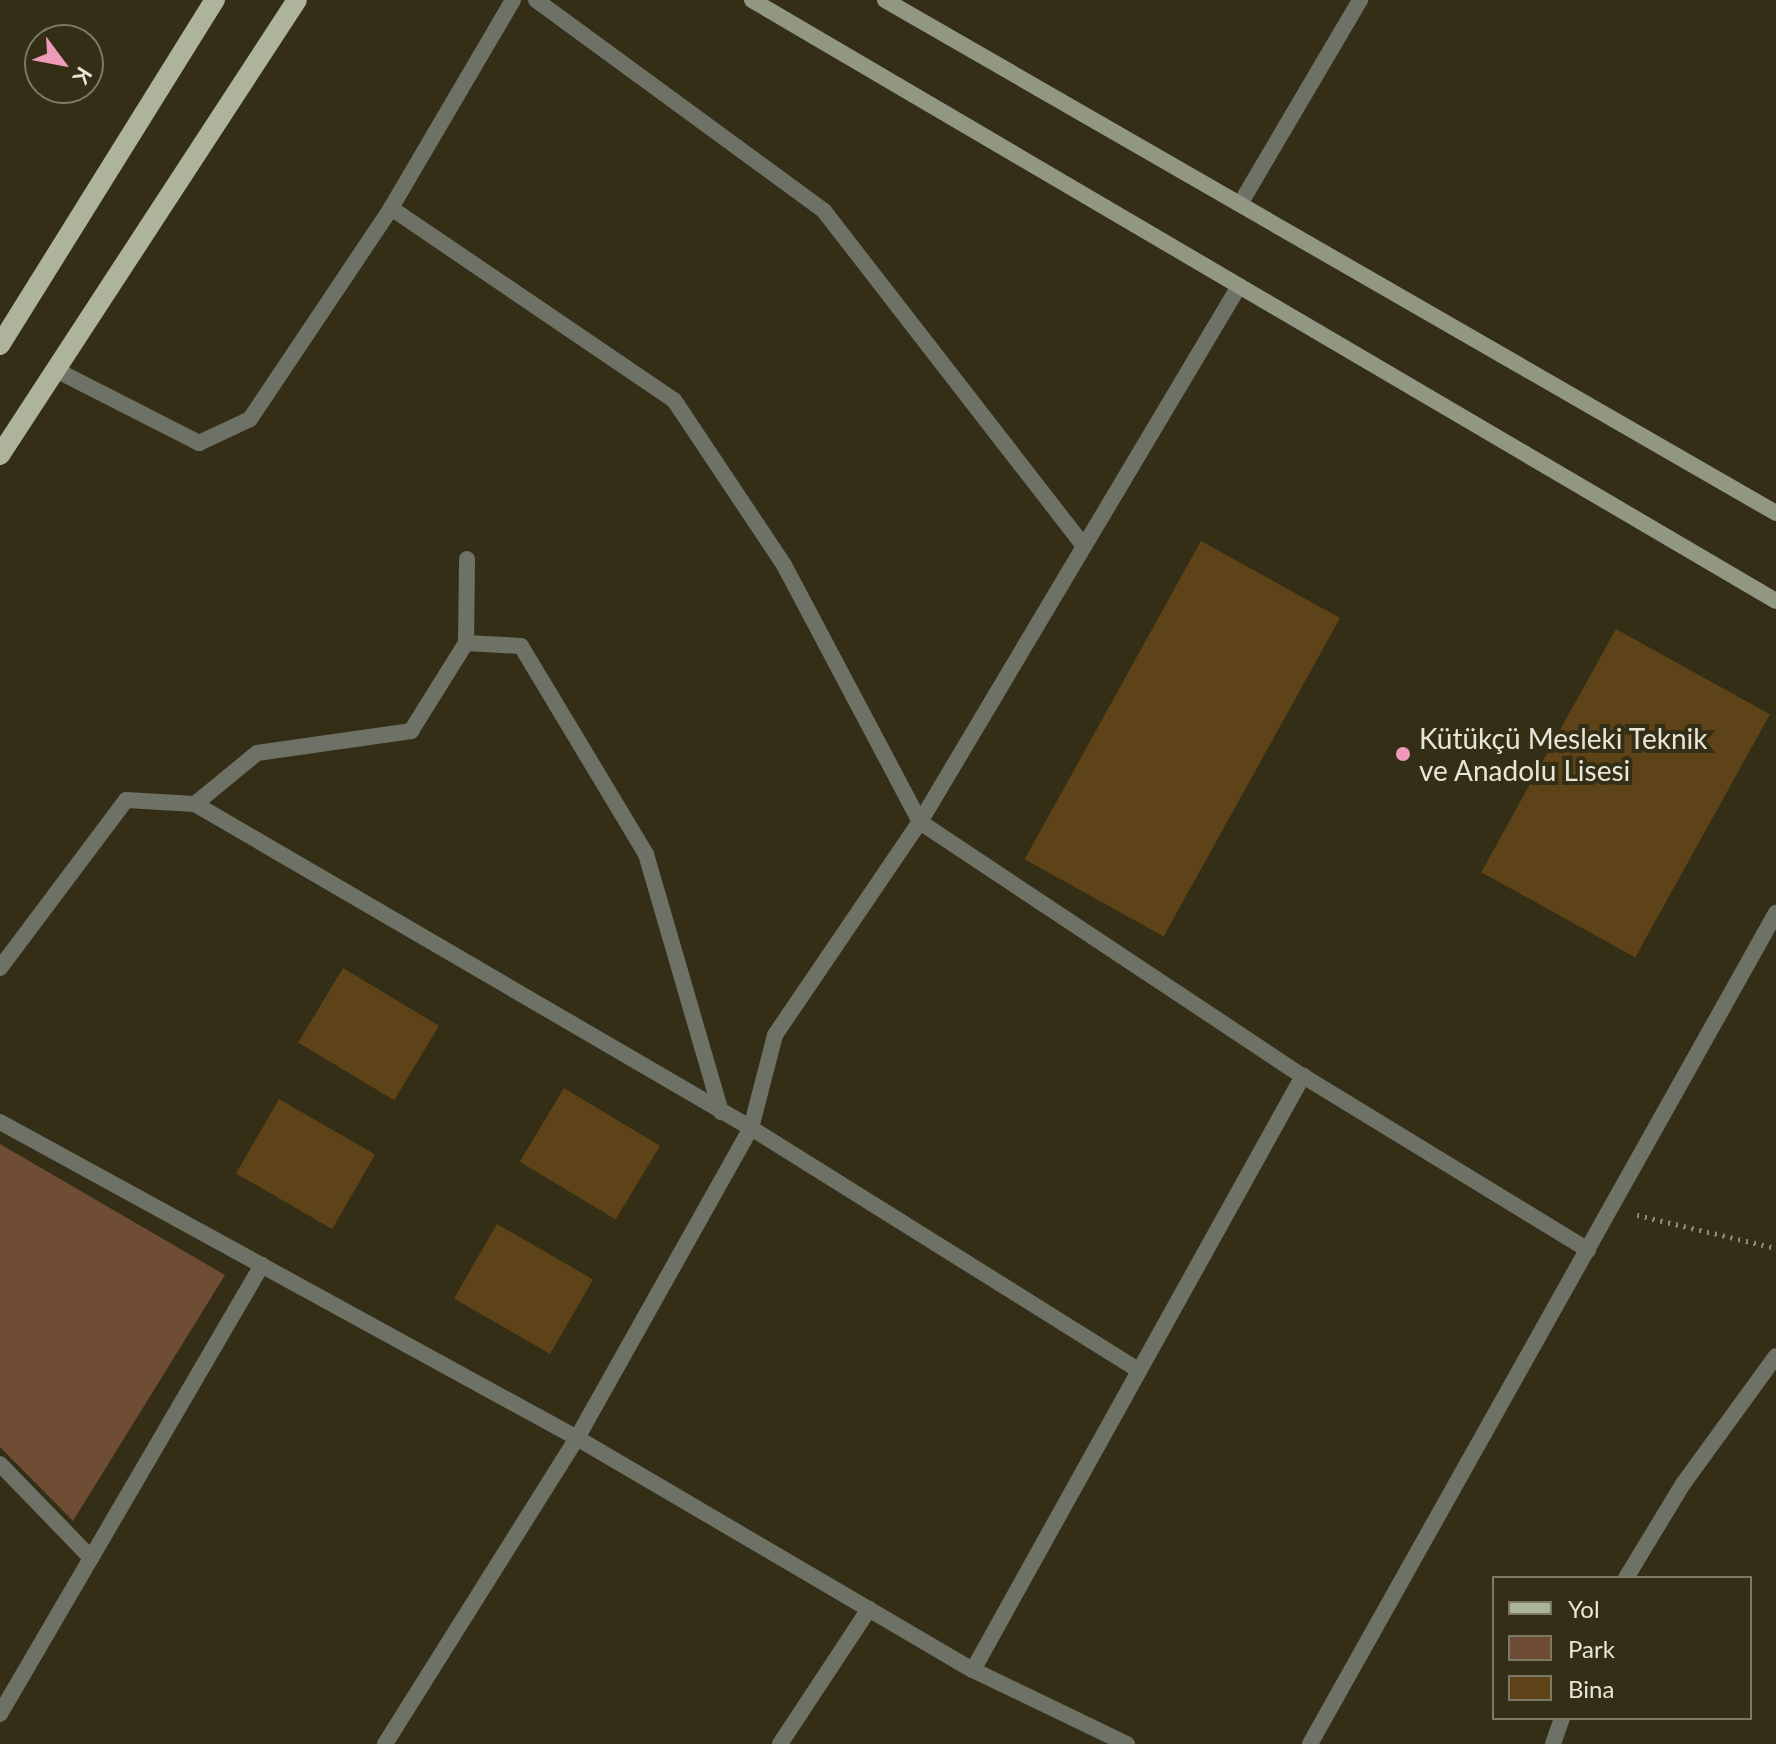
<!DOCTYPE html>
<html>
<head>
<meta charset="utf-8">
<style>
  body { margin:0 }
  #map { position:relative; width:1776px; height:1744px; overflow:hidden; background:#332e15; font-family:Lato,sans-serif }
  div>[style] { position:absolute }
  .green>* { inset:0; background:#6f4d34 }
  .building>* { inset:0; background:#5d4317; transform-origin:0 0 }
  .path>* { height:5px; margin-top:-2.5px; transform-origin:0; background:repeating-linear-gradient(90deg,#8e8a76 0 2px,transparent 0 8px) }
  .service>* { height:16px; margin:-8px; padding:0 8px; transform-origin:8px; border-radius:8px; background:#6e7165 }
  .minor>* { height:16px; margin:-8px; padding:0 8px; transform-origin:8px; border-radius:8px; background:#6e7165 }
  .secondary>* { height:16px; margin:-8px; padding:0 8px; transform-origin:8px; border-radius:8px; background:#929784 }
  .primary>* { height:20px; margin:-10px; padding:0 10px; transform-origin:10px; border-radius:10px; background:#aeb49c }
  .dots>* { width:22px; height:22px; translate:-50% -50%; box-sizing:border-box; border:4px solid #332e15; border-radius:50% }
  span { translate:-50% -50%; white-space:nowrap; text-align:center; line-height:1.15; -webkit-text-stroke:8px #332e15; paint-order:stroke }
  .poi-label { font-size:28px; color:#e8e6d7 }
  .left { translate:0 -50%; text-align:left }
  .legend { position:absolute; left:1492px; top:1576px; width:260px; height:144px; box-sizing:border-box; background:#332e15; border:2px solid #7b7863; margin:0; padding:10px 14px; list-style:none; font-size:24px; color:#e8e6d7 }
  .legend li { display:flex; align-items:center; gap:16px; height:40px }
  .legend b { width:40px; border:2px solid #7b7863 }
  .north { position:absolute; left:24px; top:24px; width:80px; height:80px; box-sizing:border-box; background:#332e15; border:2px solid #7b7863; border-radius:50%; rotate:122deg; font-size:22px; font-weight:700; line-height:32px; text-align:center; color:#e8e6d7 }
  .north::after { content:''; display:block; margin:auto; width:28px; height:36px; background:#ef9ab8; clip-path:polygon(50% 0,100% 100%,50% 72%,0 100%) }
</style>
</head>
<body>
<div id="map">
  <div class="green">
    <i style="clip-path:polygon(0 1144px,225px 1275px,73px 1521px,0 1447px)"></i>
  </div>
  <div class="building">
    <i style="left:1201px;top:541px;width:159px;height:364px;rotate:29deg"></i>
    <i style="left:1616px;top:629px;width:176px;height:278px;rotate:29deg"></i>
    <i style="left:343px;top:968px;width:112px;height:87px;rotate:31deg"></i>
    <i style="left:564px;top:1088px;width:112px;height:86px;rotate:31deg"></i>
    <i style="left:279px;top:1099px;width:111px;height:86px;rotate:30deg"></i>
    <i style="left:497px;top:1224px;width:111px;height:86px;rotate:30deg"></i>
  </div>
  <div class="path">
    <i style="left:1637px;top:1215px;width:143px;rotate:13.4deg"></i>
  </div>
  <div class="service">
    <i style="left:466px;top:643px;width:55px;rotate:3.1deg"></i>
    <i style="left:521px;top:646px;width:243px;rotate:59deg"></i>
    <i style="left:646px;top:854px;width:269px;rotate:73.8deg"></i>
  </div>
  <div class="minor">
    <i style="left:536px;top:0;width:357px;rotate:36.2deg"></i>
    <i style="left:824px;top:211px;width:424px;rotate:52.2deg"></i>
    <i style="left:1240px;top:204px;width:237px;rotate:-59.5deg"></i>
    <i style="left:391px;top:208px;width:342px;rotate:34.2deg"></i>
    <i style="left:674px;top:400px;width:198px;rotate:56.3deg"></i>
    <i style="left:784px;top:565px;width:291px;rotate:62.1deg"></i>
    <i style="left:920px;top:822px;width:460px;rotate:33.6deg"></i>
    <i style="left:1303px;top:1076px;width:334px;rotate:31.4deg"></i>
    <i style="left:56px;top:370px;width:161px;rotate:27deg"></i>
    <i style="left:199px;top:443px;width:56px;rotate:-25.2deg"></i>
    <i style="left:250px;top:419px;width:254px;rotate:-56.2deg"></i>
    <i style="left:391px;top:208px;width:241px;rotate:-59.6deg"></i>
    <i style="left:195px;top:804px;width:80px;rotate:-39.4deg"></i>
    <i style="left:257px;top:753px;width:156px;rotate:-8.1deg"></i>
    <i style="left:411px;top:731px;width:104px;rotate:-58deg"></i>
    <i style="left:466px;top:643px;width:84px;rotate:-89.3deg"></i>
    <i style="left:0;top:968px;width:210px;rotate:-53.1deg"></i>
    <i style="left:126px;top:800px;width:69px;rotate:3.3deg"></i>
    <i style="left:195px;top:804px;width:644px;rotate:30.23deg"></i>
    <i style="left:751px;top:1128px;width:457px;rotate:32deg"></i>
    <i style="left:0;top:1122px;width:658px;rotate:28.71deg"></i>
    <i style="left:577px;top:1438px;width:459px;rotate:30.4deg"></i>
    <i style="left:973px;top:1670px;width:171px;rotate:25.7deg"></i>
    <i style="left:0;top:1464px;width:131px;rotate:45.9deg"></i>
    <i style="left:1626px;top:1578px;width:110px;rotate:-58.8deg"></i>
    <i style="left:1683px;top:1484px;width:158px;rotate:-54deg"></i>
    <i style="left:973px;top:1670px;width:680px;rotate:-60.95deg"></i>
    <i style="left:0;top:1714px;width:520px;rotate:-59.74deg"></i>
    <i style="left:385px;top:1744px;width:361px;rotate:-57.9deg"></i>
    <i style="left:577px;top:1438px;width:355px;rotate:-60.7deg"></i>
    <i style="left:751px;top:1128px;width:96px;rotate:-75.5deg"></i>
    <i style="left:775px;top:1035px;width:258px;rotate:-55.8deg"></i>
    <i style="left:920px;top:822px;width:624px;rotate:-59.24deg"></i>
    <i style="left:780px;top:1744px;width:162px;rotate:-56.6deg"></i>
    <i style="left:1310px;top:1744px;width:953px;rotate:-60.72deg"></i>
    <i style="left:1553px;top:1744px;width:28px;rotate:-71deg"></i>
  </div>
  <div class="secondary">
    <i style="left:752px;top:0;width:1187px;rotate:30.41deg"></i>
    <i style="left:885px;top:0;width:1028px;rotate:29.93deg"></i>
  </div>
  <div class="primary">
    <i style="left:0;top:345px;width:407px;rotate:-58.1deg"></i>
    <i style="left:0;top:455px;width:543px;rotate:-56.87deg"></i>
  </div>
  <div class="dots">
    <i style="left:1403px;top:754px;background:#ef9ab8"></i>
  </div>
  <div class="poi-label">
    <span class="left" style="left:1419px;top:754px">Kütükçü Mesleki Teknik<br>ve Anadolu Lisesi</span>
  </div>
  <ul class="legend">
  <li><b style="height:10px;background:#aeb49c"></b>Yol</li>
  <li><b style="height:22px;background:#6f4d34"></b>Park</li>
  <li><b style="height:22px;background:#5d4317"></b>Bina</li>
  </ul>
  <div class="north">K</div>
</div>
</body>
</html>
